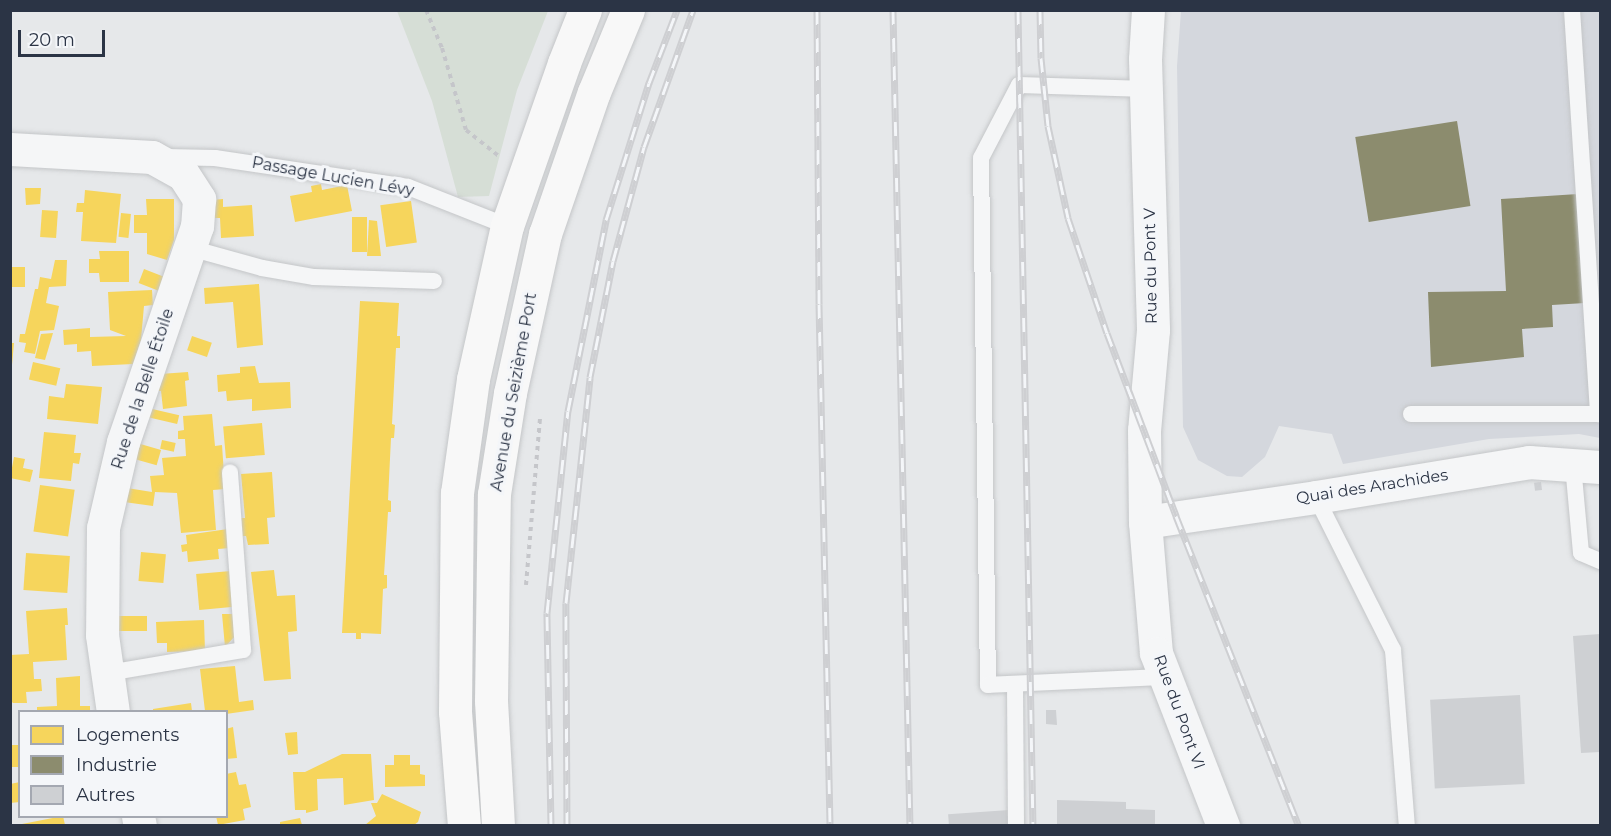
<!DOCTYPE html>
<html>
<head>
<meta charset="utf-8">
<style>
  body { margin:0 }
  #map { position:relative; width:1611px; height:836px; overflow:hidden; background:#e6e8ea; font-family:Montserrat,sans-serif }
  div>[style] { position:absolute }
  .built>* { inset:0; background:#d4d7dd }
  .green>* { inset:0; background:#d6ded6 }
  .homes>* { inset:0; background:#f6d55c; transform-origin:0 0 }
  .industry>* { inset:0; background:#8c8c6e; transform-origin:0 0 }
  .building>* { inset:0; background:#ced0d3; transform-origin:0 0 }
  .path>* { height:4px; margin-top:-2px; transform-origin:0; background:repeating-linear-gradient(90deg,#c5c6ca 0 4.5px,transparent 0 9px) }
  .roads { filter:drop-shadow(0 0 2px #c4c6c8) drop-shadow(0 0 2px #c4c6c8) }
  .service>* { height:16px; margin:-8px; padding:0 8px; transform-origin:8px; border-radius:8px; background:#f5f6f7 }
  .minor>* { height:33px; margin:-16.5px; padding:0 16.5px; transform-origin:16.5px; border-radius:16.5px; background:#f5f6f7 }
  .secondary>* { height:33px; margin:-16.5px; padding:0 16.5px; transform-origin:16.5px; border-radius:16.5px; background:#f8f8f8 }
  .rail>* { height:7px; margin-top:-3.5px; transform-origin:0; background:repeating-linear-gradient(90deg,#f4f6f9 0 14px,#cecfd2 0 28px); box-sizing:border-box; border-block:2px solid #cecfd2 }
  span { translate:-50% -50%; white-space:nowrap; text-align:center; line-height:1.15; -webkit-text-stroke:6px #f4f6f9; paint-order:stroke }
  .street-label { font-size:16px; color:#2b3445 }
  .frame { position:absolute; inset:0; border:12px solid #2b3445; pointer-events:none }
  .legend { position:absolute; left:18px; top:710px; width:210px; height:108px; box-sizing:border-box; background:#f4f6f9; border:2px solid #a4a8b1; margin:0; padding:8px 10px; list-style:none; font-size:18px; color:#2b3445 }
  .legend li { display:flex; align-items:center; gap:12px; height:30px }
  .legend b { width:30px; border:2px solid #a4a8b1 }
  .scale { position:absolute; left:18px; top:30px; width:87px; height:27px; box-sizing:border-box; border:3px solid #2b3445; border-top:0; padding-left:8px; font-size:18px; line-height:21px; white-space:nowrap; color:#2b3445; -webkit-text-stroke:4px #f4f6f9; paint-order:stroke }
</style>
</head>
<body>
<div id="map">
  <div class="built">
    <i style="clip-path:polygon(1181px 11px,1600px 11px,1600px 438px,1579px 434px,1489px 439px,1343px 464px,1332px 434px,1279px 426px,1265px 457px,1242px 477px,1227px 476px,1198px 460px,1183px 427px,1177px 66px)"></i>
  </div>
  <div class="green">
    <i style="clip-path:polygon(397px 11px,548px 11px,517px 90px,489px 196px,458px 197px,432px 101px)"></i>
  </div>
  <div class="homes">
    <i style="clip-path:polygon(321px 184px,322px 190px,347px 185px,352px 211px,295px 222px,290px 196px,312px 192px,311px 186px)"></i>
    <i style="clip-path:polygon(25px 188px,41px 188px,40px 204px,26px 205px)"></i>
    <i style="clip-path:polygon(85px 190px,121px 194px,116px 243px,81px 241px,83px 212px,76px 212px,77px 203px,84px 203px)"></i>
    <i style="clip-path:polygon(146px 199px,174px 199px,174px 240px,167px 260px,147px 254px,147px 233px,134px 233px,134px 215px,147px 215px)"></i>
    <i style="clip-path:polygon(223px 199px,223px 207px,252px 205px,254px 236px,221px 238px,220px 218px,212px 218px,212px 200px)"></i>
    <i style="left:411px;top:201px;width:42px;height:31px;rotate:82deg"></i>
    <i style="left:42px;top:210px;width:16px;height:27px;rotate:4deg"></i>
    <i style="left:121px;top:213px;width:10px;height:24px;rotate:6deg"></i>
    <i style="left:352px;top:217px;width:15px;height:35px"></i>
    <i style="clip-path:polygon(369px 220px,377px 221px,381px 256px,367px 256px)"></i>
    <i style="clip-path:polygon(99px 251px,129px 251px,129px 282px,100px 282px,99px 273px,89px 273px,89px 259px,100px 259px)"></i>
    <i style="clip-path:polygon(55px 260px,67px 260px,66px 286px,49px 287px,46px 303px,59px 306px,54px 330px,40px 331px,35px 354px,24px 352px,26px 343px,19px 342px,20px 334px,25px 334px,35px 289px,38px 289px,40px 277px,51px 279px)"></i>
    <i style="left:10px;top:267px;width:15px;height:20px"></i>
    <i style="left:144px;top:269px;width:22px;height:15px;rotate:21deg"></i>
    <i style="clip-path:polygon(259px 284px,263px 345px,237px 348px,233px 302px,205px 304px,204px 288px)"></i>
    <i style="clip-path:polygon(152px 290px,153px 305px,144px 306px,141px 340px,133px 364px,92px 366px,91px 351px,77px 352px,77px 344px,64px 345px,63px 330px,90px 328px,90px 337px,126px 336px,110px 330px,108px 292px)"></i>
    <i style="clip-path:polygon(360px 301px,399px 303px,397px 336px,400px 336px,400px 348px,396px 348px,392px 424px,395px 425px,394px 438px,391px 438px,388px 500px,391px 501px,391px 512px,388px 512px,384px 575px,387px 575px,387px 588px,383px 589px,381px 634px,361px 633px,361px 639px,356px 639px,356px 633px,342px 633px)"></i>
    <i style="clip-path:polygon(53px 333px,45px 360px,35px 358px,41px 334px)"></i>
    <i style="left:192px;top:336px;width:21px;height:15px;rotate:19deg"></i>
    <i style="clip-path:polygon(10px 343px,14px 343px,12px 365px,10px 365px)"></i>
    <i style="left:33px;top:362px;width:28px;height:18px;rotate:13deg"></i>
    <i style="clip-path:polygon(255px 366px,259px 383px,290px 382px,291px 408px,252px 411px,252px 399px,227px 401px,226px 391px,218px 392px,217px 375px,240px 373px,240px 367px)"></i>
    <i style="clip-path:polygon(188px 372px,189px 380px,185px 381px,187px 406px,163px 409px,161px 391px,157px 391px,155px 385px,161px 384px,160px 374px)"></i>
    <i style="clip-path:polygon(66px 384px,102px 387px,98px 424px,47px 419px,49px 396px,64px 398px)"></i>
    <i style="left:148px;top:408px;width:32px;height:9px;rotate:13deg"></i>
    <i style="clip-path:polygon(212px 414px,215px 446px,222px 445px,225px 489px,213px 490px,216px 530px,181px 533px,177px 493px,155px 492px,153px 506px,124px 502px,127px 488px,152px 492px,150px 476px,164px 475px,162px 458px,186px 456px,185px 439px,178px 439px,178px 431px,184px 430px,183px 416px)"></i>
    <i style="left:262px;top:423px;width:32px;height:39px;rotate:85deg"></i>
    <i style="clip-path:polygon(44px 432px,76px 435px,74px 453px,81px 453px,79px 464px,73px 463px,71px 481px,39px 478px)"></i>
    <i style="left:162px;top:440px;width:14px;height:9px;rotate:12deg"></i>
    <i style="left:137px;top:443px;width:25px;height:16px;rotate:16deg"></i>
    <i style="clip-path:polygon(14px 457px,25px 459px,23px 468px,33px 470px,30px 482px,10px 478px)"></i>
    <i style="clip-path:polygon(272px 472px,275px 517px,267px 518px,269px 544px,248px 545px,246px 536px,240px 536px,238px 518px,245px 518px,241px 474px)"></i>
    <i style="left:40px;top:485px;width:35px;height:47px;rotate:8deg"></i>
    <i style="clip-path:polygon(228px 529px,230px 548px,218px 549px,219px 559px,188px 562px,187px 551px,182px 552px,181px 545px,187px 544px,186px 535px)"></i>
    <i style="left:141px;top:552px;width:25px;height:29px;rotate:5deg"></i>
    <i style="left:26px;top:553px;width:44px;height:37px;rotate:4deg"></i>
    <i style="clip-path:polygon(274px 570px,277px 596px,295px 595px,297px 631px,288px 632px,291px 679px,264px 681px,251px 572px)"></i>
    <i style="left:231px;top:571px;width:36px;height:35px;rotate:85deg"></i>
    <i style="clip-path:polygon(67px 608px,68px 625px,65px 625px,67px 660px,33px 662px,34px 679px,41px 679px,42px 691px,26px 692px,27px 703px,13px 703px,10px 700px,10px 655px,29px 654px,26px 611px)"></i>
    <i style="clip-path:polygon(222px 614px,235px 614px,236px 635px,225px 647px)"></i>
    <i style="left:117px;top:616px;width:30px;height:15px"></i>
    <i style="clip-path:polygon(204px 620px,205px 651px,167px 652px,167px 643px,157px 643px,156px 622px)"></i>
    <i style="clip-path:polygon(235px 666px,239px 702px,253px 700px,254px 710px,226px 714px,226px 711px,205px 711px,200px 669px)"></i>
    <i style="clip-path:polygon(80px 676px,80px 706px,90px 706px,90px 711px,37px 711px,37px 707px,57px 706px,56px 678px)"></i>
    <i style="clip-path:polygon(191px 703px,192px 711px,153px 711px,153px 709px)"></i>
    <i style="clip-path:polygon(233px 727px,237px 758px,226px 759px,226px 729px)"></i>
    <i style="clip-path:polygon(297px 732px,298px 754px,288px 755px,285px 733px)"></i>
    <i style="left:20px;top:745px;width:22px;height:10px;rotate:90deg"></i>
    <i style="clip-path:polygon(342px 754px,371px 754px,374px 800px,344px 805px,343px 778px,317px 779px,318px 810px,306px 813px,306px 810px,295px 810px,293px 772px,305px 772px)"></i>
    <i style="clip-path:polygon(394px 755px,410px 755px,410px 765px,420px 765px,420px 774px,425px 775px,425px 786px,385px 787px,385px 765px,394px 765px)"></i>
    <i style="clip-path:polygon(236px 772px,239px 785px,246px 784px,251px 807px,243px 809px,245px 820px,218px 825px,216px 816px,226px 816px,226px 774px)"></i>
    <i style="clip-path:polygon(20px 782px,20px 802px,10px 803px,10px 784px)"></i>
    <i style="clip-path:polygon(382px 794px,421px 812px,418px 822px,414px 825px,365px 825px,376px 816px,371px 803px,377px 803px)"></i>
    <i style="clip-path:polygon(63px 816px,65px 825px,22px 825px,22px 824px)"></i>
    <i style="clip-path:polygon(300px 818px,302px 825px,280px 825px,280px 822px)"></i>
  </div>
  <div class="industry">
    <i style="left:1457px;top:121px;width:86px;height:103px;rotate:81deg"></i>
    <i style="clip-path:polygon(1578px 194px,1585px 303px,1552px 305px,1553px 327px,1522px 329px,1524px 357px,1431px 367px,1428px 292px,1506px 291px,1501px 199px)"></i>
  </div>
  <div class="building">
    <i style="left:1541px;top:482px;width:8px;height:7px;rotate:83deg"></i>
    <i style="clip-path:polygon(1600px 634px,1600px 752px,1581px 753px,1573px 636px)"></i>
    <i style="left:1520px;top:695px;width:89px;height:90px;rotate:87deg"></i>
    <i style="clip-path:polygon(1046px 710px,1056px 710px,1057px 725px,1046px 724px)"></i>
    <i style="clip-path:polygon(1057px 800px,1126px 802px,1126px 809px,1155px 810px,1155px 826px,1057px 826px)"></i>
    <i style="left:1009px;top:810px;width:16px;height:61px;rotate:86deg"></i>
  </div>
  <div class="path">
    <i style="left:426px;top:10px;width:41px;rotate:67.2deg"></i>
    <i style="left:442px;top:48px;width:85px;rotate:73.7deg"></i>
    <i style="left:466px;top:130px;width:43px;rotate:38.5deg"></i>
    <i style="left:526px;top:585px;width:167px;rotate:-85.2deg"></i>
  </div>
  <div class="roads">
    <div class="service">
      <i style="left:1572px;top:10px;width:405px;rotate:86.3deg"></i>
      <i style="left:1147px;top:89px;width:128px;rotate:-178.2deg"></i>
      <i style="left:1019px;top:85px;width:82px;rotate:117.5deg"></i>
      <i style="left:981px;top:158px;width:527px;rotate:89.24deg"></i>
      <i style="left:988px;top:685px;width:177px;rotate:-2.6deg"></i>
      <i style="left:165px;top:157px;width:50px;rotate:1.1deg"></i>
      <i style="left:215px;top:158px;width:195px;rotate:8.5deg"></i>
      <i style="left:408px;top:187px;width:106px;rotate:21.5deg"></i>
      <i style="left:190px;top:248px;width:75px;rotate:15.5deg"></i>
      <i style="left:262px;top:268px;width:53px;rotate:9.8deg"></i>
      <i style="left:314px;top:277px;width:120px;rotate:1.9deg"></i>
      <i style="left:1411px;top:414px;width:189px"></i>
      <i style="left:1573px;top:465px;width:88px;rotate:84.8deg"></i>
      <i style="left:1581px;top:553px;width:21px;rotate:23deg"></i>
      <i style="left:1316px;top:497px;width:171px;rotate:63.3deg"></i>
      <i style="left:1393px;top:650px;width:177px;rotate:85.5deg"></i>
      <i style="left:108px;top:673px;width:137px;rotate:-9.7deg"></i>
      <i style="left:243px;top:650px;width:178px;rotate:-94.2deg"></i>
      <i style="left:1015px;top:685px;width:141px;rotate:89.6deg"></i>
    </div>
    <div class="minor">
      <i style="left:1148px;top:10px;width:49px;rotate:93.5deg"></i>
      <i style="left:1145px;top:59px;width:271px;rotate:88.3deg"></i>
      <i style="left:1153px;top:330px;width:100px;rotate:95.1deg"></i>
      <i style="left:1144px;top:430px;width:92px;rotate:89.4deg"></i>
      <i style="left:1145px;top:522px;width:131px;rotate:85.2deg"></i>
      <i style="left:1156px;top:653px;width:186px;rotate:68.8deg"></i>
      <i style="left:10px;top:149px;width:142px;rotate:3.2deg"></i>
      <i style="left:152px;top:157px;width:35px;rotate:29deg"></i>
      <i style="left:183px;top:174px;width:30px;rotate:57deg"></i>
      <i style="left:199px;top:199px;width:27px;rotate:94deg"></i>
      <i style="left:197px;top:226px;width:228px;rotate:108.9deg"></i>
      <i style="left:123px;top:442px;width:88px;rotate:103.1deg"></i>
      <i style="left:103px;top:528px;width:107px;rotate:90.5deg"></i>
      <i style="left:102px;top:635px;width:78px;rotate:81.9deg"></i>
      <i style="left:1145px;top:522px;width:173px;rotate:-8.3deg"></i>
      <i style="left:1316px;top:497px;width:216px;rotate:-9.3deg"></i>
      <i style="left:1529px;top:462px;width:71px;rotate:4deg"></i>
      <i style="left:138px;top:816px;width:10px;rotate:79deg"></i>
    </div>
    <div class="secondary">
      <i style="left:464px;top:826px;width:114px;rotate:-94.5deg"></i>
      <i style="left:455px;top:712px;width:219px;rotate:-89.5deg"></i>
      <i style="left:457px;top:493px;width:115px;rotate:-82deg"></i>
      <i style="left:473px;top:379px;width:157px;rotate:-77.5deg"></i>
      <i style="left:507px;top:226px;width:173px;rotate:-70.7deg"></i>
      <i style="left:564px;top:63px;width:57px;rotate:-68.4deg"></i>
      <i style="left:498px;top:826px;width:125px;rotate:-93.2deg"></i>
      <i style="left:491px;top:701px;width:207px;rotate:-89.2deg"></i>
      <i style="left:494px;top:494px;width:102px;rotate:-81deg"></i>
      <i style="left:510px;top:393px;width:163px;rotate:-77.6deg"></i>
      <i style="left:545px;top:234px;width:150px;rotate:-71deg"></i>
      <i style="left:594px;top:92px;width:89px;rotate:-67.5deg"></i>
    </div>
  </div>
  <div class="rail">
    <i style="left:817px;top:10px;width:294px;rotate:89.6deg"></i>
    <i style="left:819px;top:304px;width:522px;rotate:88.79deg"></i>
    <i style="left:893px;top:10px;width:816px;rotate:88.81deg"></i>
    <i style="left:1018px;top:10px;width:816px;rotate:88.95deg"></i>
    <i style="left:1040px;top:10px;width:48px;rotate:88.8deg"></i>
    <i style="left:1041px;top:58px;width:68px;rotate:84.1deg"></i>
    <i style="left:1048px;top:126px;width:94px;rotate:77.7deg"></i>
    <i style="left:1068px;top:218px;width:121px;rotate:71.3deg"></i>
    <i style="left:1107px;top:333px;width:196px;rotate:69.3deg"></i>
    <i style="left:1176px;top:516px;width:334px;rotate:68.4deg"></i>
    <i style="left:551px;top:826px;width:213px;rotate:-91.1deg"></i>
    <i style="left:547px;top:613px;width:203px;rotate:-84.1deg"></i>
    <i style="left:568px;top:411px;width:195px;rotate:-78.7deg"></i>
    <i style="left:606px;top:220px;width:144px;rotate:-72.6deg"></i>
    <i style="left:649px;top:83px;width:78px;rotate:-69deg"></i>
    <i style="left:567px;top:826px;width:223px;rotate:-90.3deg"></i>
    <i style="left:566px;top:603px;width:227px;rotate:-83.9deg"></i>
    <i style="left:590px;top:377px;width:118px;rotate:-78.8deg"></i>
    <i style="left:613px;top:261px;width:118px;rotate:-74.8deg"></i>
    <i style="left:644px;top:147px;width:145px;rotate:-70.3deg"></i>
  </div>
  <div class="street-label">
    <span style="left:333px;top:177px;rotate:10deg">Passage Lucien Lévy</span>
    <span style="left:1151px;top:266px;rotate:-91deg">Rue du Pont V</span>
    <span style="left:143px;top:389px;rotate:-72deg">Rue de la Belle Étoile</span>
    <span style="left:514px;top:392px;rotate:-80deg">Avenue du Seizième Port</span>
    <span style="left:1372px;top:487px;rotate:-9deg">Quai des Arachides</span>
    <span style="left:1179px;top:712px;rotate:70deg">Rue du Pont VI</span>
  </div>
  <div class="frame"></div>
  <ul class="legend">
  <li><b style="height:16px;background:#f6d55c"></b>Logements</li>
  <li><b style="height:16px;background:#8c8c6e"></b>Industrie</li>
  <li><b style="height:16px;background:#ced0d3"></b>Autres</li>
  </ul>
  <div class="scale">20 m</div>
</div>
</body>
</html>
